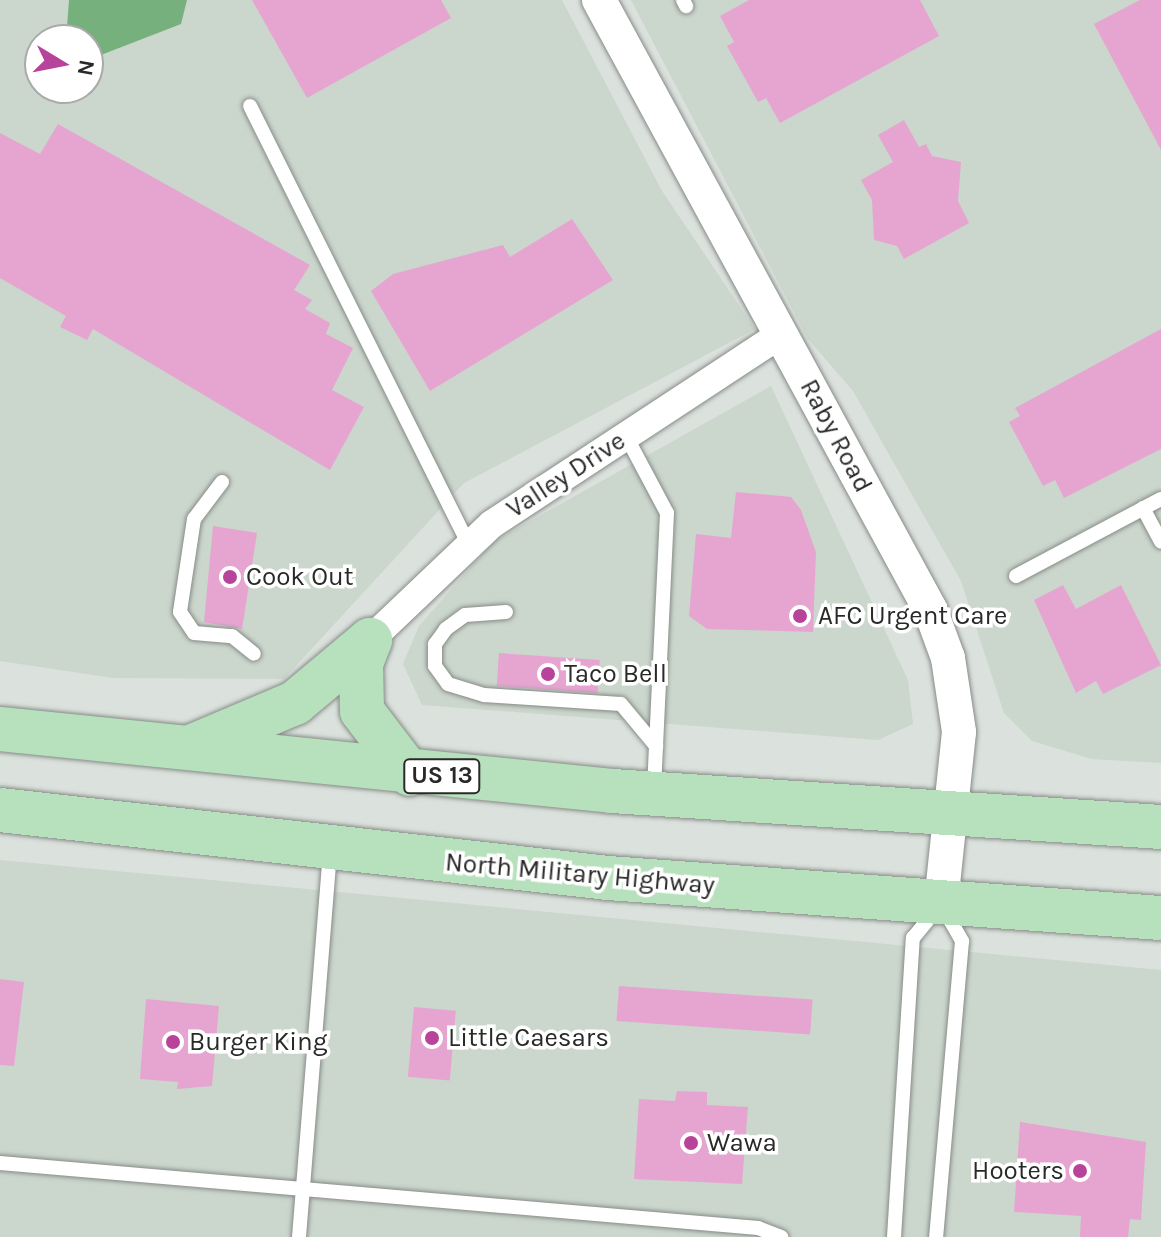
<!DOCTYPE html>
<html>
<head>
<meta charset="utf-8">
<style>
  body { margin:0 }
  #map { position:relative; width:1161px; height:1237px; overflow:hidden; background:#dbe1dc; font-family:Karla,sans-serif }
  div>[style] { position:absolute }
  .built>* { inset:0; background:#cbd6cc }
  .water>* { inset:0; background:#76b07c }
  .building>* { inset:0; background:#e6a5d1; transform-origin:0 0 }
  .roads { filter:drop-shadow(0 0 2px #878c88) drop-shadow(0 0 2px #878c88) }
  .service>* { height:14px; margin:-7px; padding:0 7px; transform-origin:7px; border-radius:7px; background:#fff }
  .minor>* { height:28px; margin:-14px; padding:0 14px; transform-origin:14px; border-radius:14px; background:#fff }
  .tertiary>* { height:34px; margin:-17px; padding:0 17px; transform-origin:17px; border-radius:17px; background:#fff }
  .primary>* { height:44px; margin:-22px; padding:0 22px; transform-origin:22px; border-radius:22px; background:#b7e0bc }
  .dots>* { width:22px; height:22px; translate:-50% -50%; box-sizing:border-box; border:4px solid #fff; border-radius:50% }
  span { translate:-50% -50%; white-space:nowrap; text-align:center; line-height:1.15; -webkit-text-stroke:7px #fff; paint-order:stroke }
  .shield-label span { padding:2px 6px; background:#fff; border:2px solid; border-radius:6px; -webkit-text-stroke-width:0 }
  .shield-label { font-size:24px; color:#282a28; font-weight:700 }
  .street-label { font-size:26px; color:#282a28 }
  .poi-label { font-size:26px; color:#282a28 }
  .left { translate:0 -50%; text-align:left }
  .right { translate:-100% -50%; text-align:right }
  .north { position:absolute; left:24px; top:24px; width:80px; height:80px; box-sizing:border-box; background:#fff; border:2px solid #a9aaa9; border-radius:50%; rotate:100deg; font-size:22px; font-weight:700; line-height:32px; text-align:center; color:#282a28 }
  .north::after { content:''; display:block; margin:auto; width:28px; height:36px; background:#b8439b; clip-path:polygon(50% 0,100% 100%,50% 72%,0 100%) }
</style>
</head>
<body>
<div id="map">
  <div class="built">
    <i style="clip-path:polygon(evenodd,0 0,562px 0,662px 191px,755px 329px,464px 483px,284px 679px,113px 678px,0 661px,0 0,40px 40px,88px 40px,88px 88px,40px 88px,40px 40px)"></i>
    <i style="clip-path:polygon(631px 0,1161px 0,1161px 763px,1092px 759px,1032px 741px,1004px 713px,961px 581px,853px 391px,808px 339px)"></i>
    <i style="clip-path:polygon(771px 386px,908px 680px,913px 724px,878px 740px,422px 705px,403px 664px,419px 626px,493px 542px)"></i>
    <i style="clip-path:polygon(0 860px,1161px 970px,1161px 1237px,0 1237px)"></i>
  </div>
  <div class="water">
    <i style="clip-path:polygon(69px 0,187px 0,181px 24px,88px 60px,88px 40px,66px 40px)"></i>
  </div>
  <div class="building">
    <i style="clip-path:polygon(252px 0,441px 0,451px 18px,307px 98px)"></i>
    <i style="clip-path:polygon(749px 0,920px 0,939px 36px,780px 123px,766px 98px,758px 102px,727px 46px,734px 42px,720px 16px)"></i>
    <i style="clip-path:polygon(1140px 0,1161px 0,1161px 150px,1094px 24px)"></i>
    <i style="clip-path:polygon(904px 120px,919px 147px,926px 144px,932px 156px,961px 162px,958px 201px,969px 223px,904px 259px,897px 246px,874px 240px,872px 200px,861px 180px,893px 162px,878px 135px)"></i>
    <i style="clip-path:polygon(58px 124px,310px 265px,294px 290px,312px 300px,305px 309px,330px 323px,326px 334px,353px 348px,332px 390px,364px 407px,330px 470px,93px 329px,87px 340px,60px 327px,66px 316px,0 278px,0 133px,40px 154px)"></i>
    <i style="clip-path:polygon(572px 219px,613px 280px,430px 391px,371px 291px,393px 274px,503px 245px,510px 257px)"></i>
    <i style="clip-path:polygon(1161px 329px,1161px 449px,1064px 498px,1055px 480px,1043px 486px,1009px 422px,1020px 416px,1015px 408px)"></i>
    <i style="clip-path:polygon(736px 492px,791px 497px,801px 510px,816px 552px,813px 632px,707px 629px,689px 616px,696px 534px,731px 538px)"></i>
    <i style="clip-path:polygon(213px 526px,257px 533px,242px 629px,204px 622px)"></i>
    <i style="clip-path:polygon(1063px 585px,1076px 609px,1121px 585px,1161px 665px,1103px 694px,1096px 681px,1076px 693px,1034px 600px)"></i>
    <i style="left:499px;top:653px;width:101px;height:33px;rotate:4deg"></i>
    <i style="clip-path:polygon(0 979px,24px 982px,14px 1066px,0 1065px)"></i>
    <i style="left:619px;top:986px;width:194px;height:35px;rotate:4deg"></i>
    <i style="clip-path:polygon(146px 999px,219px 1006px,212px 1086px,177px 1089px,178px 1082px,140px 1079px)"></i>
    <i style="left:414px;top:1007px;width:42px;height:70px;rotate:5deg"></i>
    <i style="clip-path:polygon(677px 1091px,707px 1092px,707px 1105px,748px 1107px,742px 1184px,634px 1179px,639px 1099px,675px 1101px)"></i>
    <i style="clip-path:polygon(1020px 1122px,1146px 1142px,1141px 1220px,1130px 1219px,1128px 1237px,1080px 1237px,1081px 1216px,1014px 1212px)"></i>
  </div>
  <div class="roads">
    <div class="service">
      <i style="left:683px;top:0;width:7px;rotate:63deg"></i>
      <i style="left:250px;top:106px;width:488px;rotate:63.5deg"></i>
      <i style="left:626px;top:436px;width:87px;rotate:62deg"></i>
      <i style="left:667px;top:513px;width:276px;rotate:92.7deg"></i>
      <i style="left:222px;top:482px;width:46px;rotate:127.1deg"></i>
      <i style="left:194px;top:519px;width:94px;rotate:98.6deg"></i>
      <i style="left:180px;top:612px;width:25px;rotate:56deg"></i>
      <i style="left:194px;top:633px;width:38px;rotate:5deg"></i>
      <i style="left:232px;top:636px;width:28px;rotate:39deg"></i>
      <i style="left:1143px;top:508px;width:38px;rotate:62deg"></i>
      <i style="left:1016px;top:576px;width:164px;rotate:-28deg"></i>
      <i style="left:506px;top:612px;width:41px;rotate:175.8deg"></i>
      <i style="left:465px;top:615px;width:24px;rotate:144deg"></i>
      <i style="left:446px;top:629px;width:19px;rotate:126deg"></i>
      <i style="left:435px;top:644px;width:22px;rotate:90deg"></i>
      <i style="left:435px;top:666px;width:22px;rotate:54deg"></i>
      <i style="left:448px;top:684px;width:38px;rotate:17deg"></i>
      <i style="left:484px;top:695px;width:137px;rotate:3.8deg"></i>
      <i style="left:621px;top:704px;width:55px;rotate:50.2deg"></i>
      <i style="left:0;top:1163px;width:761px;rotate:4.9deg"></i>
      <i style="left:758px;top:1228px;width:25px;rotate:21deg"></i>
      <i style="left:299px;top:1237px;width:387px;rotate:-85.4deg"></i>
      <i style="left:894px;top:1237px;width:300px;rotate:-86.4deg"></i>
      <i style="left:913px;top:938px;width:44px;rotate:-50.5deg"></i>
      <i style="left:941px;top:904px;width:43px;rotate:60.4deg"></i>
      <i style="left:962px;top:941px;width:297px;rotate:95deg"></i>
    </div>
    <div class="minor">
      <i style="left:370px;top:640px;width:168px;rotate:-43.6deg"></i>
      <i style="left:492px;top:524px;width:346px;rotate:-33.3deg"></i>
    </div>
    <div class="tertiary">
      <i style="left:599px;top:0;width:693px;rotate:61.48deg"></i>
      <i style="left:930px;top:609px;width:52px;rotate:69.8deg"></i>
      <i style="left:948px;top:658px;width:75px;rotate:81.5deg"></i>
      <i style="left:959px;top:732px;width:173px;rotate:96deg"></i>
    </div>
    <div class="primary">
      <i style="left:370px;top:640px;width:25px;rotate:111deg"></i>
      <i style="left:361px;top:663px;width:48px;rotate:88.8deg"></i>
      <i style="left:362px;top:711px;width:79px;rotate:52.7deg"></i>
      <i style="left:0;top:729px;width:615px;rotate:5.78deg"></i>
      <i style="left:612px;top:791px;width:550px;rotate:3.75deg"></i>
      <i style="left:193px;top:746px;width:111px;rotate:-22.9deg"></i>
      <i style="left:295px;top:703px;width:98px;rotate:-40deg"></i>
      <i style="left:0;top:810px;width:612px;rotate:6.38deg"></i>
      <i style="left:608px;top:878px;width:554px;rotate:4.14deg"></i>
    </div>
  </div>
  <div class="dots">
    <i style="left:230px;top:577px;background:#b8439b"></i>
    <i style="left:800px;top:616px;background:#b8439b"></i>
    <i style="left:548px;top:674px;background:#b8439b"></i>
    <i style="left:432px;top:1038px;background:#b8439b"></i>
    <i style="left:173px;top:1042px;background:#b8439b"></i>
    <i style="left:691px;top:1143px;background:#b8439b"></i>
    <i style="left:1080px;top:1171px;background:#b8439b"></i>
  </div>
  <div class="shield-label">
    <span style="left:442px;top:776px">US 13</span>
  </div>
  <div class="street-label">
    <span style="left:836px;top:436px;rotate:62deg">Raby Road</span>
    <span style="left:566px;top:475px;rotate:-33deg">Valley Drive</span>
    <span style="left:580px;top:874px;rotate:5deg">North Military Highway</span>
  </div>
  <div class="poi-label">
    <span class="left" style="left:246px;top:577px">Cook Out</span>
    <span class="left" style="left:818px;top:616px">AFC Urgent Care</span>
    <span class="left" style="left:564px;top:674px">Taco Bell</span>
    <span class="left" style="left:448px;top:1038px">Little Caesars</span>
    <span class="left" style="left:189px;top:1042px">Burger King</span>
    <span class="left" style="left:707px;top:1143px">Wawa</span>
    <span class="right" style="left:1064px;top:1171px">Hooters</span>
  </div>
  <div class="north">N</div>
</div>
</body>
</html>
